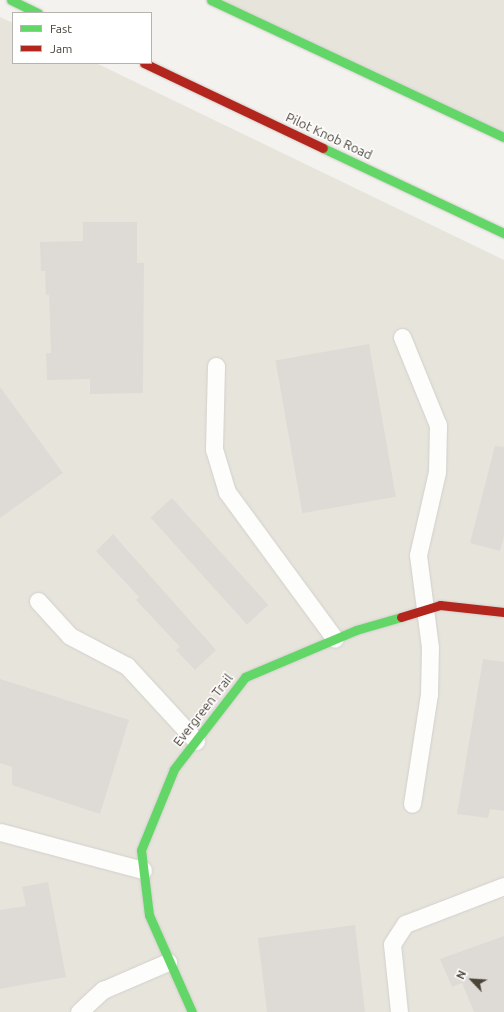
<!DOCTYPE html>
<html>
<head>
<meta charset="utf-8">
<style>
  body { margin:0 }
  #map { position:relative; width:504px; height:1012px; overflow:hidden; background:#f4f2ee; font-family:Ubuntu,sans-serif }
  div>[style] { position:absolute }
  .residential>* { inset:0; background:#e7e4dc }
  .building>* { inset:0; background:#dedbd6; transform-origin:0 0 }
  .roads { filter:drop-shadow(0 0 1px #d2d0cb) drop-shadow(0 0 1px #d2d0cb) }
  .lane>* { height:17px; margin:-8.5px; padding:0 8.5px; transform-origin:8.5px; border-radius:8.5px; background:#fdfdfc }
  .fast>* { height:9px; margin:-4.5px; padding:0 4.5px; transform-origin:4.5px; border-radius:4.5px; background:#63d668 }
  .jam>* { height:9px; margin:-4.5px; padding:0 4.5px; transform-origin:4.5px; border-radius:4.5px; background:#b3261e }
  span { translate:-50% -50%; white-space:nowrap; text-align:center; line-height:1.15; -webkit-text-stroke:3px #fff; paint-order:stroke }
  .street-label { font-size:13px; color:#4b4439 }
  .legend { position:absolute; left:12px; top:12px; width:140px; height:52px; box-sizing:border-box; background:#fff; border:1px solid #b7b4b0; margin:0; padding:5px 7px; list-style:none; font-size:12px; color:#4b4439 }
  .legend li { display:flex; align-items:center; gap:8px; height:20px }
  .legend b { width:20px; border:1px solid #b7b4b0 }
  .north { position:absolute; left:452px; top:960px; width:40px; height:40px; -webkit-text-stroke:3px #fff; paint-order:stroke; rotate:295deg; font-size:11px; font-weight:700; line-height:16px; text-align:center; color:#4b4439 }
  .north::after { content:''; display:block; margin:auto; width:14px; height:18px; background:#4b4439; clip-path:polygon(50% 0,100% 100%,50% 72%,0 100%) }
</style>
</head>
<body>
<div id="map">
  <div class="residential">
    <i style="clip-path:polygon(213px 0,504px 0,504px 137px)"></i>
    <i style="clip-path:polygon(0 17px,13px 23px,13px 63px,96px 63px,504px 260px,504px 1012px,0 1012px)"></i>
  </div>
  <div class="building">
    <i style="clip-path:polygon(83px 222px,137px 222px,137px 263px,144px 263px,143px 393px,90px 394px,90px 379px,47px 380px,46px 353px,51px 353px,49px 295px,46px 295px,45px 271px,41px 271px,40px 242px,83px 241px)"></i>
    <i style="left:369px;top:344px;width:155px;height:95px;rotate:80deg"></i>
    <i style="clip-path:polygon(0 387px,63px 473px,0 518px)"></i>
    <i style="clip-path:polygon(495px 446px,504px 447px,504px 536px,500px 551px,470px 543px)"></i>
    <i style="left:172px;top:498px;width:144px;height:29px;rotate:48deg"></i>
    <i style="clip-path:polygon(113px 534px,216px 650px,195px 670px,176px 650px,180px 647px,136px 600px,139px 597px,96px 551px)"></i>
    <i style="clip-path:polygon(483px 659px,504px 662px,504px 811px,490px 809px,488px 818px,457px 814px)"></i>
    <i style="clip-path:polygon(0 679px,129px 720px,100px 814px,12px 785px,12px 767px,0 763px)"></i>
    <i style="clip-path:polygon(48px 882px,66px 977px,0 989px,0 910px,26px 906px,22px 887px)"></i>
    <i style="clip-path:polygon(355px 925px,365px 1012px,267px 1012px,258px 938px)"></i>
    <i style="clip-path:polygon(504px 936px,504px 1012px,474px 1012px,462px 983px,452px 987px,440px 959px)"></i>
  </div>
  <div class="roads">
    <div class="lane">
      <i style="left:402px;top:337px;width:95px;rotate:67.8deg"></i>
      <i style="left:438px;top:425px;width:47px;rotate:91.2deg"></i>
      <i style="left:437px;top:472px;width:85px;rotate:102.9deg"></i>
      <i style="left:418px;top:555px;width:93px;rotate:82.6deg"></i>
      <i style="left:430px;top:647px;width:47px;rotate:91.2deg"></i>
      <i style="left:429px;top:694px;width:111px;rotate:98.8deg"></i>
      <i style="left:216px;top:366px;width:83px;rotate:91.4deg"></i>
      <i style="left:214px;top:449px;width:45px;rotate:73.2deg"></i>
      <i style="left:227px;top:492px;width:182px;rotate:53.7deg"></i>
      <i style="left:38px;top:601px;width:47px;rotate:47.6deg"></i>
      <i style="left:70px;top:636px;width:64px;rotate:27.8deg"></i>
      <i style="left:127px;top:666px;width:102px;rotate:47.4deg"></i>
      <i style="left:0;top:832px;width:148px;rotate:14.9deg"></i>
      <i style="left:79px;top:1012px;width:33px;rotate:-43deg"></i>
      <i style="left:103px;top:990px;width:71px;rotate:-23.3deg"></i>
      <i style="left:399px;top:1012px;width:68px;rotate:-95.9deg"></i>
      <i style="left:392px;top:944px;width:24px;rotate:-57deg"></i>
      <i style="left:405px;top:924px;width:106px;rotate:-21deg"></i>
    </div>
    <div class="fast">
      <i style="left:11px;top:0;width:30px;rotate:26deg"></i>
      <i style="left:211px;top:0;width:323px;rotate:25.1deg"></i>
      <i style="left:323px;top:148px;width:200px;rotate:25.2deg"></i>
      <i style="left:192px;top:1012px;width:106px;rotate:-113.9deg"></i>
      <i style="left:149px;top:915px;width:65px;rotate:-97deg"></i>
      <i style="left:141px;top:850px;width:87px;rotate:-67.8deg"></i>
      <i style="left:174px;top:769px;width:116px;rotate:-52.3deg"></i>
      <i style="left:245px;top:677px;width:121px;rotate:-22.9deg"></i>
      <i style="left:356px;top:630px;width:47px;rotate:-16.1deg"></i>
    </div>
    <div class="jam">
      <i style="left:144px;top:63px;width:198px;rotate:25.4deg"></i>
      <i style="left:401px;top:617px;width:41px;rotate:-17.1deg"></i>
      <i style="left:440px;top:605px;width:64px;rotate:6.2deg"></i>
    </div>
  </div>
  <div class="street-label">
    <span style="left:329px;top:136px;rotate:25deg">Pilot Knob Road</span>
    <span style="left:203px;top:710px;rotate:-52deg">Evergreen Trail</span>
  </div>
  <ul class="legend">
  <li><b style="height:5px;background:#63d668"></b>Fast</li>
  <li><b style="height:5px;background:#b3261e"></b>Jam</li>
  </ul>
  <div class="north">N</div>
</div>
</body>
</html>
